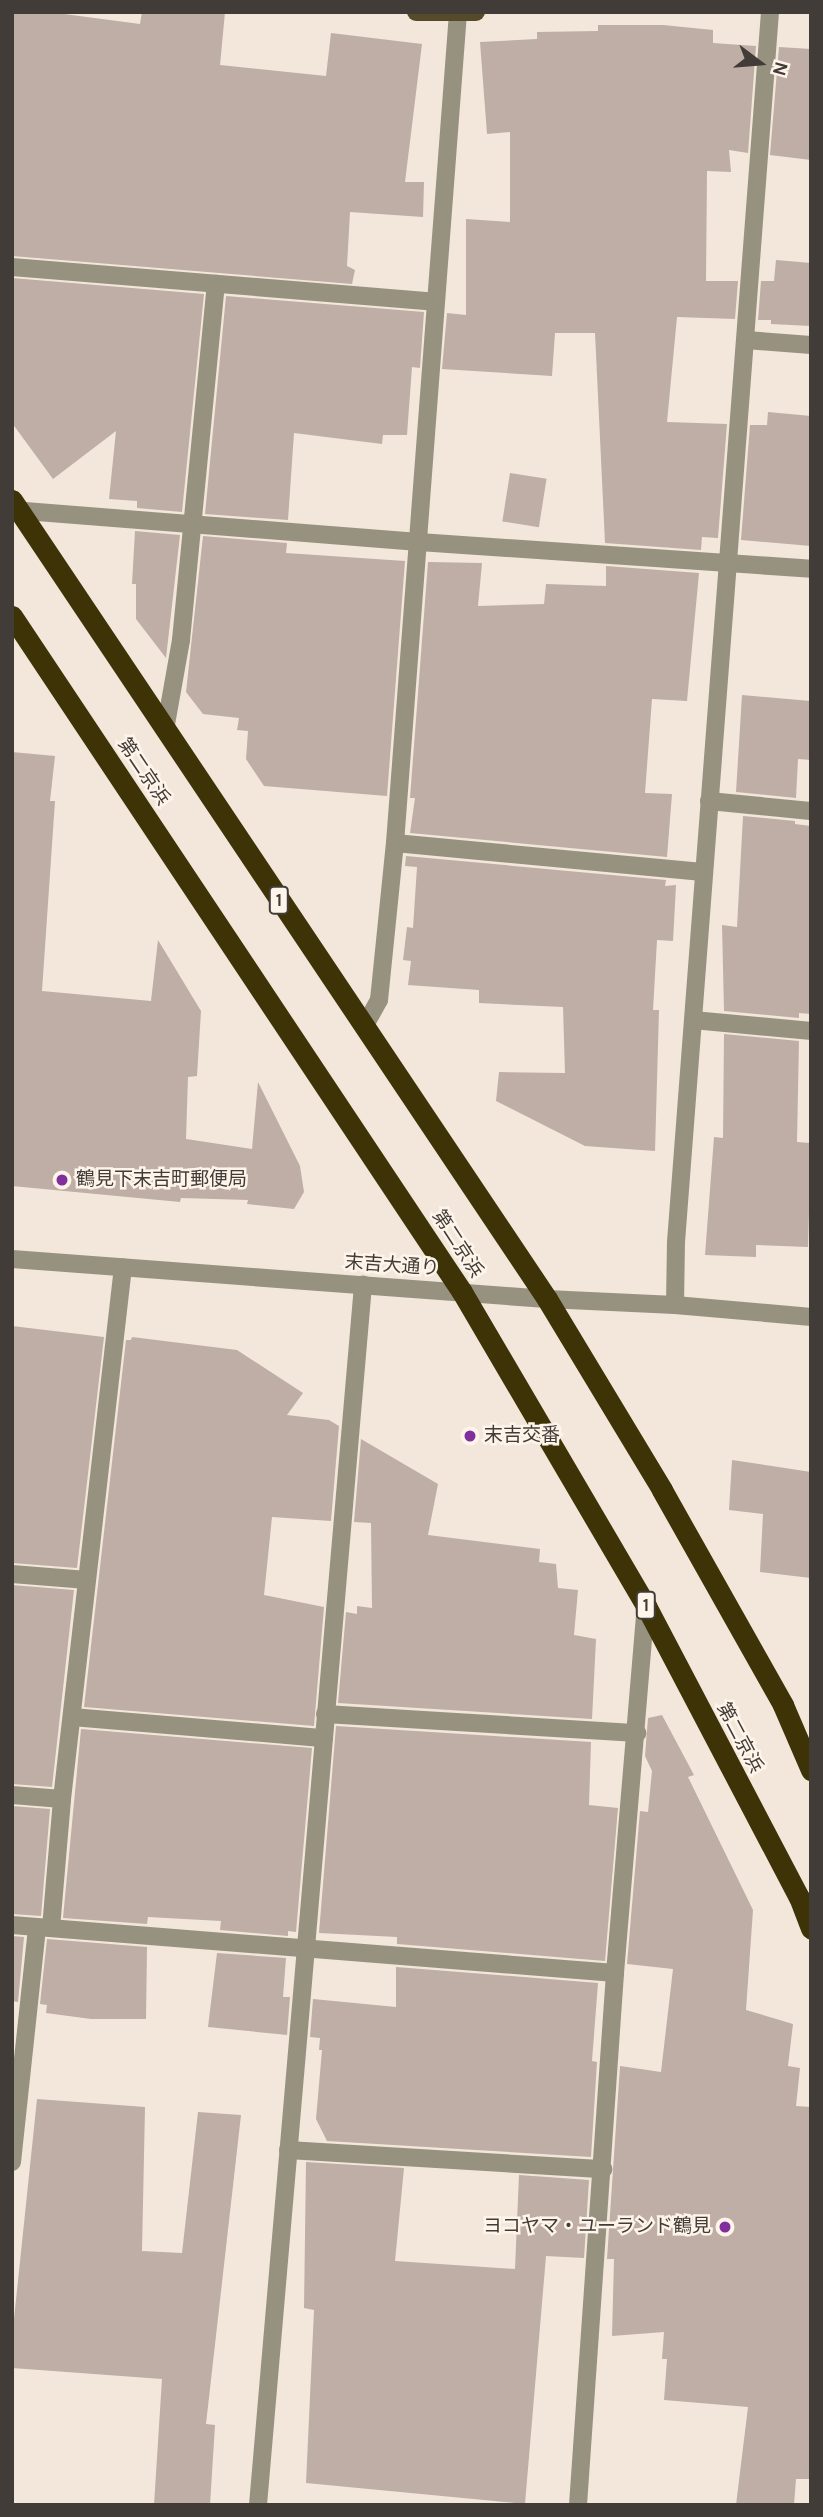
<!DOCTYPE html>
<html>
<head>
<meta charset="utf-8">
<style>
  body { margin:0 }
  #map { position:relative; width:823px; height:2517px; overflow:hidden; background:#f2e7da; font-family:Karla,"Noto Sans JP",sans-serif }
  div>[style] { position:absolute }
  .building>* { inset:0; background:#beaea6; transform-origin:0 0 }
  .minor>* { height:18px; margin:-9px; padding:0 9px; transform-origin:9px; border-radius:9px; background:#97927f }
  .major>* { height:18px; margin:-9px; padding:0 9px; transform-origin:9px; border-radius:9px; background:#554b2a }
  .highway>* { height:21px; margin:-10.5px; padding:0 10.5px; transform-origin:10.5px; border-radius:10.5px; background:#3e3307 }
  .dots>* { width:19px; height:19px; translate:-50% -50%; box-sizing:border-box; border:4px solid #fef4ea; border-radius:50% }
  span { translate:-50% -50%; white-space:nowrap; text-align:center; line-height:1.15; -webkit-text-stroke:5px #fef4ea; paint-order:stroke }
  .shield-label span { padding:2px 5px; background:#fef4ea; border:2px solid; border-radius:5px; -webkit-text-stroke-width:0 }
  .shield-label { font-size:18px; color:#413c37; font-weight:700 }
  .street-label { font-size:19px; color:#413c37 }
  .poi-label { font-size:19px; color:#413c37 }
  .left { translate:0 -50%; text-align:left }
  .right { translate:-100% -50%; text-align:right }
  .frame { position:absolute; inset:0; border:14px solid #413c37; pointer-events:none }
  .north { position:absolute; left:725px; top:28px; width:70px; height:70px; -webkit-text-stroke:5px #fef4ea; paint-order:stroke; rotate:106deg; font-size:19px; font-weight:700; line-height:28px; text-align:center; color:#413c37 }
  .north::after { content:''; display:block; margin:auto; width:24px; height:32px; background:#413c37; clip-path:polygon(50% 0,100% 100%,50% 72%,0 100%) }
</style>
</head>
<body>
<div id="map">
  <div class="building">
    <i style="clip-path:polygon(12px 12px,49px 12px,140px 24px,142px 12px,225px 12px,220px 65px,326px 76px,331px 33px,422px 44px,405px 182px,424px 182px,423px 217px,350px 212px,347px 266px,355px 270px,352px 284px,12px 256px)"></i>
    <i style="clip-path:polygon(598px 25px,663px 25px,713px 30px,713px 43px,756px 46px,748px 153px,729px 150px,731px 172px,707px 171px,706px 281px,738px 281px,735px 319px,677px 317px,667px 422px,727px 424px,718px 538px,702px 537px,701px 550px,605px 543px,595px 333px,555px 333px,552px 376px,442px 369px,447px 313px,466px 315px,466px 219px,510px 222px,510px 132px,487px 134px,480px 42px,537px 39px,537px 32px,598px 31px)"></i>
    <i style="clip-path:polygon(779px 47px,811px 49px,811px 160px,770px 155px)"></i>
    <i style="clip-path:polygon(776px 260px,811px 263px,811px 326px,771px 324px,771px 320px,758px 320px,761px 281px,774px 281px)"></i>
    <i style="clip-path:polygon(12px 278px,204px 294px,182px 512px,137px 508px,137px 501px,109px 499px,116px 431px,53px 479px,12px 423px)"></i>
    <i style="clip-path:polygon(226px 296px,424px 312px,420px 368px,412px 367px,407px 435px,383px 435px,382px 444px,294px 433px,288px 520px,205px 514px)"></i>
    <i style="clip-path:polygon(768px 412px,811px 416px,811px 546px,741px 540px,750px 425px,767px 425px)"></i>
    <i style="left:510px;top:473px;width:37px;height:49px;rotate:9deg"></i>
    <i style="clip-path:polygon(135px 531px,180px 535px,166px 658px,136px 619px,136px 584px,132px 584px)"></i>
    <i style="clip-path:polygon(203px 536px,287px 543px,286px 553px,405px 561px,387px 796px,264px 786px,246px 759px,248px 731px,237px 730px,239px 718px,203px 714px,186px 692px)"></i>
    <i style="clip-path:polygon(428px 562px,482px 563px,478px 606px,544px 604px,546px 584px,606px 586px,606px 566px,699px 573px,687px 701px,652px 699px,645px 793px,672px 794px,667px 857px,410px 833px,415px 798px,410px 798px)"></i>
    <i style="clip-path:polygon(742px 695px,811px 701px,811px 760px,798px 759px,796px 798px,736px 792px)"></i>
    <i style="clip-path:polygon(12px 752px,55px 756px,50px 801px,55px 801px,42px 991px,151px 1001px,158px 940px,201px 1011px,197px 1076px,188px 1077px,186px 1139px,252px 1149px,258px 1082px,300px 1166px,304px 1192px,294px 1209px,247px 1204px,248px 1200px,181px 1198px,180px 1202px,12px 1186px)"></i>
    <i style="clip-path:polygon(743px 816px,795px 821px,795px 824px,811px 826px,811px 1014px,799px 1013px,799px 1018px,724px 1011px,722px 925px,737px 927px)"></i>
    <i style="clip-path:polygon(406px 856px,666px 880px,665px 886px,676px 885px,673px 941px,657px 940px,653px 1010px,659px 1010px,655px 1151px,585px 1146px,496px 1101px,499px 1072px,565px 1073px,563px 1007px,479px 1003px,479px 990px,408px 985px,411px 961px,403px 960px,407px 927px,413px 928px,417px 867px,405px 866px)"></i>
    <i style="clip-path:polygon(724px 1034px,799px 1041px,797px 1142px,811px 1143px,808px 1247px,756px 1245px,756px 1257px,705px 1255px,714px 1137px,723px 1138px)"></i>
    <i style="clip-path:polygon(12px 1326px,104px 1337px,77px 1568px,12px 1563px)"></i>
    <i style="clip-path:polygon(132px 1337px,237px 1350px,303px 1393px,287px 1415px,329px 1420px,339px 1426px,331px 1521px,272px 1517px,264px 1595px,324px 1607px,314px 1726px,84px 1707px,126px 1340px,131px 1340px)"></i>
    <i style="clip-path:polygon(361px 1439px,438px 1484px,428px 1535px,540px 1549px,539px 1562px,556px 1564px,558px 1588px,578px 1590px,574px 1635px,596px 1639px,592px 1719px,338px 1703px,346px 1612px,357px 1614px,357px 1606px,372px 1608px,371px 1523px,354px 1522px)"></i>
    <i style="clip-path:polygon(732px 1460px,811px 1472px,811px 1578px,760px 1572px,763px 1514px,729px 1510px)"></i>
    <i style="clip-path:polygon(12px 1585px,74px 1590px,52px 1787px,12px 1784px)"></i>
    <i style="clip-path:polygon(662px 1715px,694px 1775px,688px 1777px,753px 1910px,746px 2010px,793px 2024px,788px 2066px,800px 2068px,796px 2106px,811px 2107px,811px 2479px,796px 2479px,794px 2505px,736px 2505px,748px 2407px,664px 2400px,667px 2359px,662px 2359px,664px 2332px,612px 2336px,614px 2259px,607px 2259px,620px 2066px,661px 2072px,673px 1969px,627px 1964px,640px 1811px,648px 1812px,652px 1771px,645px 1756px,648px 1718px)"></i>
    <i style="clip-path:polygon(336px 1726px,591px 1742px,589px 1805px,618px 1808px,605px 1961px,397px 1944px,397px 1937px,319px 1933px)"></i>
    <i style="clip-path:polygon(81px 1729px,312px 1748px,296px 1932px,288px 1931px,288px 1936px,220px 1930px,221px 1921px,148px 1917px,147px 1924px,63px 1918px)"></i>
    <i style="clip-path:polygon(12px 1806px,50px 1809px,41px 1916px,12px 1914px)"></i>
    <i style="clip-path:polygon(12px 1936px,24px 1937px,18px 2002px,12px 2001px)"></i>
    <i style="clip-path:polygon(47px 1939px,147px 1947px,146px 2019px,91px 2019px,46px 2013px,47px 2005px,40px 2004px)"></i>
    <i style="clip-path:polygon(217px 1953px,286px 1958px,283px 1997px,290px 1997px,287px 2035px,208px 2027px)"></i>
    <i style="clip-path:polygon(396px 1967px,598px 1983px,592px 2061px,597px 2062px,591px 2157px,327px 2141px,316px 2119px,322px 2050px,319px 2050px,320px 2038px,310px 2037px,313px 1999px,396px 2007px)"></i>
    <i style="clip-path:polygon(37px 2099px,145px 2107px,142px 2251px,182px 2253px,198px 2112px,241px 2115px,206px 2424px,215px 2425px,210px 2505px,154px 2505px,162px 2379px,12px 2368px,12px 2338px)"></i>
    <i style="clip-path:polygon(306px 2162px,404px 2168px,395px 2261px,515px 2269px,519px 2175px,589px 2180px,584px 2258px,546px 2256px,525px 2504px,306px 2483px,314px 2310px,304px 2308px)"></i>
  </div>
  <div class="minor">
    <i style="left:12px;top:267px;width:424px;rotate:4.7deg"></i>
    <i style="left:746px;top:340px;width:65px;rotate:4.4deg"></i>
    <i style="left:12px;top:510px;width:408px;rotate:4.5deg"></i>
    <i style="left:419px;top:542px;width:393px;rotate:3.9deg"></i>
    <i style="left:165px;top:730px;width:91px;rotate:-79.9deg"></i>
    <i style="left:181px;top:640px;width:358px;rotate:-84.4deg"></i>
    <i style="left:709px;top:801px;width:102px;rotate:5.6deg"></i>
    <i style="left:395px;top:843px;width:309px;rotate:5.4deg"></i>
    <i style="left:693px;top:1020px;width:119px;rotate:5.3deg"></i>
    <i style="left:364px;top:1027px;width:31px;rotate:-61deg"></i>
    <i style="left:379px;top:1000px;width:158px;rotate:-84.2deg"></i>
    <i style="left:395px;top:843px;width:832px;rotate:-85.66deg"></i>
    <i style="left:12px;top:1259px;width:536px;rotate:4.28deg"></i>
    <i style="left:547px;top:1299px;width:128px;rotate:2.7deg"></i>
    <i style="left:675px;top:1305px;width:137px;rotate:5deg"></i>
    <i style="left:675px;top:1305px;width:63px;rotate:-89.1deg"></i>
    <i style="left:676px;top:1242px;width:1234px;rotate:-85.63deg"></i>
    <i style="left:12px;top:1574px;width:75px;rotate:4.6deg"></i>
    <i style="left:325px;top:1714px;width:313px;rotate:3.5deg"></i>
    <i style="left:72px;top:1717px;width:253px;rotate:4.8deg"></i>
    <i style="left:12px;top:1795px;width:50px;rotate:4.6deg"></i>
    <i style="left:12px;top:1925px;width:605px;rotate:4.55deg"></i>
    <i style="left:51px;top:1928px;width:129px;rotate:-85.1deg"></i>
    <i style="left:62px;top:1799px;width:535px;rotate:-83.46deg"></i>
    <i style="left:288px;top:2150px;width:316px;rotate:3.5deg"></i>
    <i style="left:12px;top:2162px;width:236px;rotate:-83.9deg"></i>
    <i style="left:258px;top:2505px;width:1225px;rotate:-85.08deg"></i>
    <i style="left:578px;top:2505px;width:533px;rotate:-86.02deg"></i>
    <i style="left:615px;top:1973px;width:368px;rotate:-85.2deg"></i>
  </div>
  <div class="major">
    <i style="left:416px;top:12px;width:60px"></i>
  </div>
  <div class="highway">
    <i style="left:12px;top:500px;width:962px;rotate:56.19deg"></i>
    <i style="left:547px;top:1299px;width:223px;rotate:58.9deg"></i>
    <i style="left:662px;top:1490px;width:247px;rotate:60.6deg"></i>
    <i style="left:783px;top:1705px;width:71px;rotate:66.7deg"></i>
    <i style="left:12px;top:616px;width:812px;rotate:56.35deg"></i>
    <i style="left:462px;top:1292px;width:364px;rotate:59.6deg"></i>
    <i style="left:646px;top:1606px;width:329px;rotate:62.3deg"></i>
    <i style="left:799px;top:1897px;width:34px;rotate:69deg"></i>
  </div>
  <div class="dots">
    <i style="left:62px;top:1180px;background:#822f9e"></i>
    <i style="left:470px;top:1436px;background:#822f9e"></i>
    <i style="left:725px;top:2227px;background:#822f9e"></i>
  </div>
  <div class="shield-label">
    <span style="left:279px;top:900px">1</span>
    <span style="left:646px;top:1605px">1</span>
  </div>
  <div class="street-label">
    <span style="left:143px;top:772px;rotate:56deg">第二京浜</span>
    <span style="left:457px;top:1244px;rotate:57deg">第二京浜</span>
    <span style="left:392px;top:1266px;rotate:4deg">末吉大通り</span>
    <span style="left:739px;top:1738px;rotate:62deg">第二京浜</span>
  </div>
  <div class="poi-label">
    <span class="left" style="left:76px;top:1180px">鶴見下末吉町郵便局</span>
    <span class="left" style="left:484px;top:1436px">末吉交番</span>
    <span class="right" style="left:711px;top:2227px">ヨコヤマ・ユーランド鶴見</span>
  </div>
  <div class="frame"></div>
  <div class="north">N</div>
</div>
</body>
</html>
